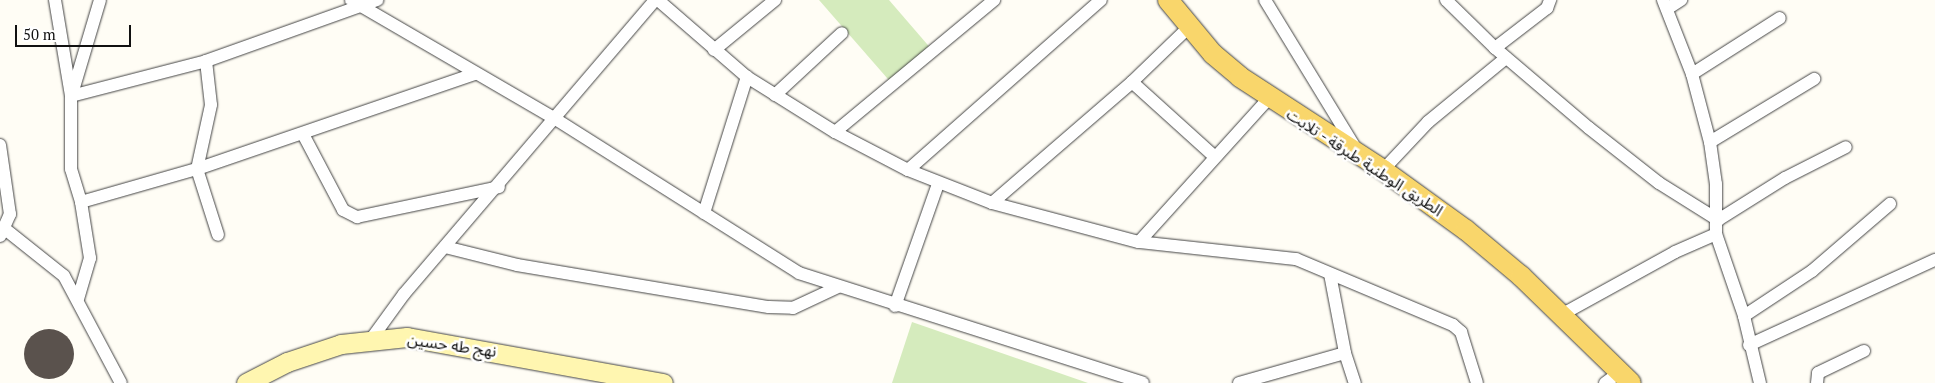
<!DOCTYPE html>
<html>
<head>
<meta charset="utf-8">
<style>
  body { margin:0 }
  #map { position:relative; width:1935px; height:383px; overflow:hidden; background:#fffdf5; font-family:"PT Serif","Noto Sans Arabic",serif }
  div>[style] { position:absolute }
  .green>* { inset:0; background:#d5ebbd }
  .building>* { inset:0; background:#5a524d }
  .round { border-radius:50% }
  .roads { filter:drop-shadow(0 0 1px #444) drop-shadow(0 0 1px #444) }
  .street>* { height:12px; margin:-6px; padding:0 6px; transform-origin:6px; border-radius:6px; background:#fff }
  .secondary>* { height:19px; margin:-9.5px; padding:0 9.5px; transform-origin:9.5px; border-radius:9.5px; background:#fff6b0 }
  .primary>* { height:20px; margin:-10px; padding:0 10px; transform-origin:10px; border-radius:10px; background:#f9d66b }
  span { translate:-50% -50%; white-space:nowrap; text-align:center; line-height:1.15; -webkit-text-stroke:5px #fff; paint-order:stroke }
  .street-label { font-size:16px; color:#111 }
  .scale { position:absolute; left:15px; top:25px; width:116px; height:22px; box-sizing:border-box; border:2px solid #111; border-top:0; padding-left:6px; font-size:15px; line-height:18px; white-space:nowrap; color:#111; -webkit-text-stroke:4px #fff; paint-order:stroke }
</style>
</head>
<body>
<div id="map">
  <div class="green">
    <i style="clip-path:polygon(819px 0,889px 0,933px 51px,894px 86px)"></i>
    <i style="clip-path:polygon(912px 322px,1088px 383px,892px 383px)"></i>
  </div>
  <div class="building">
    <i class="round" style="left:24px;top:329px;width:50px;height:50px"></i>
  </div>
  <div class="roads">
    <div class="street">
      <i style="left:55px;top:0;width:97px;rotate:80.5deg"></i>
      <i style="left:71px;top:96px;width:73px;rotate:90deg"></i>
      <i style="left:71px;top:169px;width:34px;rotate:73deg"></i>
      <i style="left:81px;top:202px;width:57px;rotate:80.9deg"></i>
      <i style="left:90px;top:258px;width:43px;rotate:106.3deg"></i>
      <i style="left:351px;top:0;width:238px;rotate:30.2deg"></i>
      <i style="left:557px;top:120px;width:286px;rotate:32.3deg"></i>
      <i style="left:799px;top:273px;width:361px;rotate:17.7deg"></i>
      <i style="left:658px;top:0;width:118px;rotate:40.9deg"></i>
      <i style="left:747px;top:77px;width:104px;rotate:32deg"></i>
      <i style="left:835px;top:132px;width:82px;rotate:27.5deg"></i>
      <i style="left:908px;top:170px;width:90px;rotate:21.4deg"></i>
      <i style="left:992px;top:203px;width:152px;rotate:14.9deg"></i>
      <i style="left:1139px;top:242px;width:158px;rotate:6.2deg"></i>
      <i style="left:1296px;top:259px;width:170px;rotate:22.8deg"></i>
      <i style="left:1453px;top:325px;width:11px;rotate:41deg"></i>
      <i style="left:1461px;top:332px;width:53px;rotate:72.6deg"></i>
      <i style="left:1265px;top:0;width:175px;rotate:58.6deg"></i>
      <i style="left:1446px;top:0;width:69px;rotate:44.4deg"></i>
      <i style="left:1495px;top:48px;width:123px;rotate:40.4deg"></i>
      <i style="left:1589px;top:128px;width:89px;rotate:38.2deg"></i>
      <i style="left:1659px;top:183px;width:70px;rotate:32.1deg"></i>
      <i style="left:1663px;top:0;width:79px;rotate:68.6deg"></i>
      <i style="left:1692px;top:74px;width:70px;rotate:75.2deg"></i>
      <i style="left:1710px;top:142px;width:42px;rotate:81.9deg"></i>
      <i style="left:1716px;top:184px;width:50px;rotate:90deg"></i>
      <i style="left:1716px;top:234px;width:87px;rotate:71.1deg"></i>
      <i style="left:1744px;top:316px;width:69px;rotate:76.6deg"></i>
      <i style="left:1667px;top:9px;width:17px;rotate:-33deg"></i>
      <i style="left:1495px;top:48px;width:66px;rotate:-37.6deg"></i>
      <i style="left:1547px;top:8px;width:9px;rotate:-69deg"></i>
      <i style="left:714px;top:50px;width:79px;rotate:-39.3deg"></i>
      <i style="left:206px;top:61px;width:44px;rotate:83.5deg"></i>
      <i style="left:211px;top:105px;width:66px;rotate:102.3deg"></i>
      <i style="left:197px;top:169px;width:69px;rotate:72.3deg"></i>
      <i style="left:1692px;top:74px;width:104px;rotate:-32.5deg"></i>
      <i style="left:1132px;top:82px;width:110px;rotate:42.1deg"></i>
      <i style="left:72px;top:94px;width:98px;rotate:-73.4deg"></i>
      <i style="left:775px;top:95px;width:91px;rotate:-42.8deg"></i>
      <i style="left:71px;top:96px;width:139px;rotate:-14.5deg"></i>
      <i style="left:206px;top:61px;width:182px;rotate:-19.6deg"></i>
      <i style="left:835px;top:132px;width:207px;rotate:-39.7deg"></i>
      <i style="left:303px;top:134px;width:86px;rotate:62.2deg"></i>
      <i style="left:343px;top:210px;width:16px;rotate:27deg"></i>
      <i style="left:357px;top:217px;width:145px;rotate:-11.9deg"></i>
      <i style="left:1710px;top:142px;width:122px;rotate:-31.2deg"></i>
      <i style="left:0;top:145px;width:70px;rotate:81.8deg"></i>
      <i style="left:10px;top:214px;width:24px;rotate:114deg"></i>
      <i style="left:908px;top:170px;width:257px;rotate:-41.4deg"></i>
      <i style="left:1383px;top:170px;width:66px;rotate:-46.8deg"></i>
      <i style="left:1428px;top:122px;width:101px;rotate:-39.4deg"></i>
      <i style="left:81px;top:202px;width:121px;rotate:-15.9deg"></i>
      <i style="left:197px;top:169px;width:294px;rotate:-18.9deg"></i>
      <i style="left:992px;top:203px;width:185px;rotate:-40.8deg"></i>
      <i style="left:1132px;top:82px;width:81px;rotate:-44deg"></i>
      <i style="left:704px;top:213px;width:143px;rotate:-72.5deg"></i>
      <i style="left:1718px;top:220px;width:79px;rotate:-32.1deg"></i>
      <i style="left:1785px;top:178px;width:68px;rotate:-26.9deg"></i>
      <i style="left:5px;top:229px;width:75px;rotate:38.5deg"></i>
      <i style="left:64px;top:276px;width:121px;rotate:62deg"></i>
      <i style="left:1139px;top:242px;width:193px;rotate:-47.9deg"></i>
      <i style="left:445px;top:247px;width:74px;rotate:14deg"></i>
      <i style="left:517px;top:265px;width:255px;rotate:9.5deg"></i>
      <i style="left:769px;top:307px;width:24px;rotate:2deg"></i>
      <i style="left:793px;top:308px;width:50px;rotate:-25deg"></i>
      <i style="left:1330px;top:274px;width:80px;rotate:79.2deg"></i>
      <i style="left:1345px;top:353px;width:32px;rotate:72deg"></i>
      <i style="left:895px;top:306px;width:129px;rotate:-70.6deg"></i>
      <i style="left:1561px;top:315px;width:130px;rotate:-28.9deg"></i>
      <i style="left:1675px;top:252px;width:45px;rotate:-23.7deg"></i>
      <i style="left:1744px;top:316px;width:82px;rotate:-33.5deg"></i>
      <i style="left:1812px;top:271px;width:103px;rotate:-40.7deg"></i>
      <i style="left:372px;top:338px;width:54px;rotate:-54deg"></i>
      <i style="left:404px;top:294px;width:387px;rotate:-49.5deg"></i>
      <i style="left:1749px;top:345px;width:205px;rotate:-24.6deg"></i>
      <i style="left:1239px;top:383px;width:110px;rotate:-15.8deg"></i>
      <i style="left:1605px;top:383px;width:19px;rotate:-36deg"></i>
      <i style="left:1817px;top:383px;width:10px;rotate:-84deg"></i>
      <i style="left:1818px;top:373px;width:51px;rotate:-25.6deg"></i>
    </div>
    <div class="secondary">
      <i style="left:246px;top:383px;width:46px;rotate:-27.1deg"></i>
      <i style="left:287px;top:362px;width:57px;rotate:-18.4deg"></i>
      <i style="left:341px;top:344px;width:66px;rotate:-6.1deg"></i>
      <i style="left:407px;top:337px;width:260px;rotate:10.2deg"></i>
    </div>
    <div class="primary">
      <i style="left:1168px;top:0;width:70px;rotate:50.2deg"></i>
      <i style="left:1213px;top:54px;width:35px;rotate:40deg"></i>
      <i style="left:1240px;top:77px;width:171px;rotate:33deg"></i>
      <i style="left:1383px;top:170px;width:102px;rotate:35.9deg"></i>
      <i style="left:1466px;top:230px;width:72px;rotate:39.9deg"></i>
      <i style="left:1521px;top:276px;width:153px;rotate:44.2deg"></i>
    </div>
  </div>
  <div class="street-label">
    <span style="left:1365px;top:162px;rotate:33deg">الطريق الوطنية طبرقة - تلابت</span>
    <span style="left:452px;top:345px;rotate:8deg">نهج طه حسين</span>
  </div>
  <div class="scale">50 m</div>
</div>
</body>
</html>
